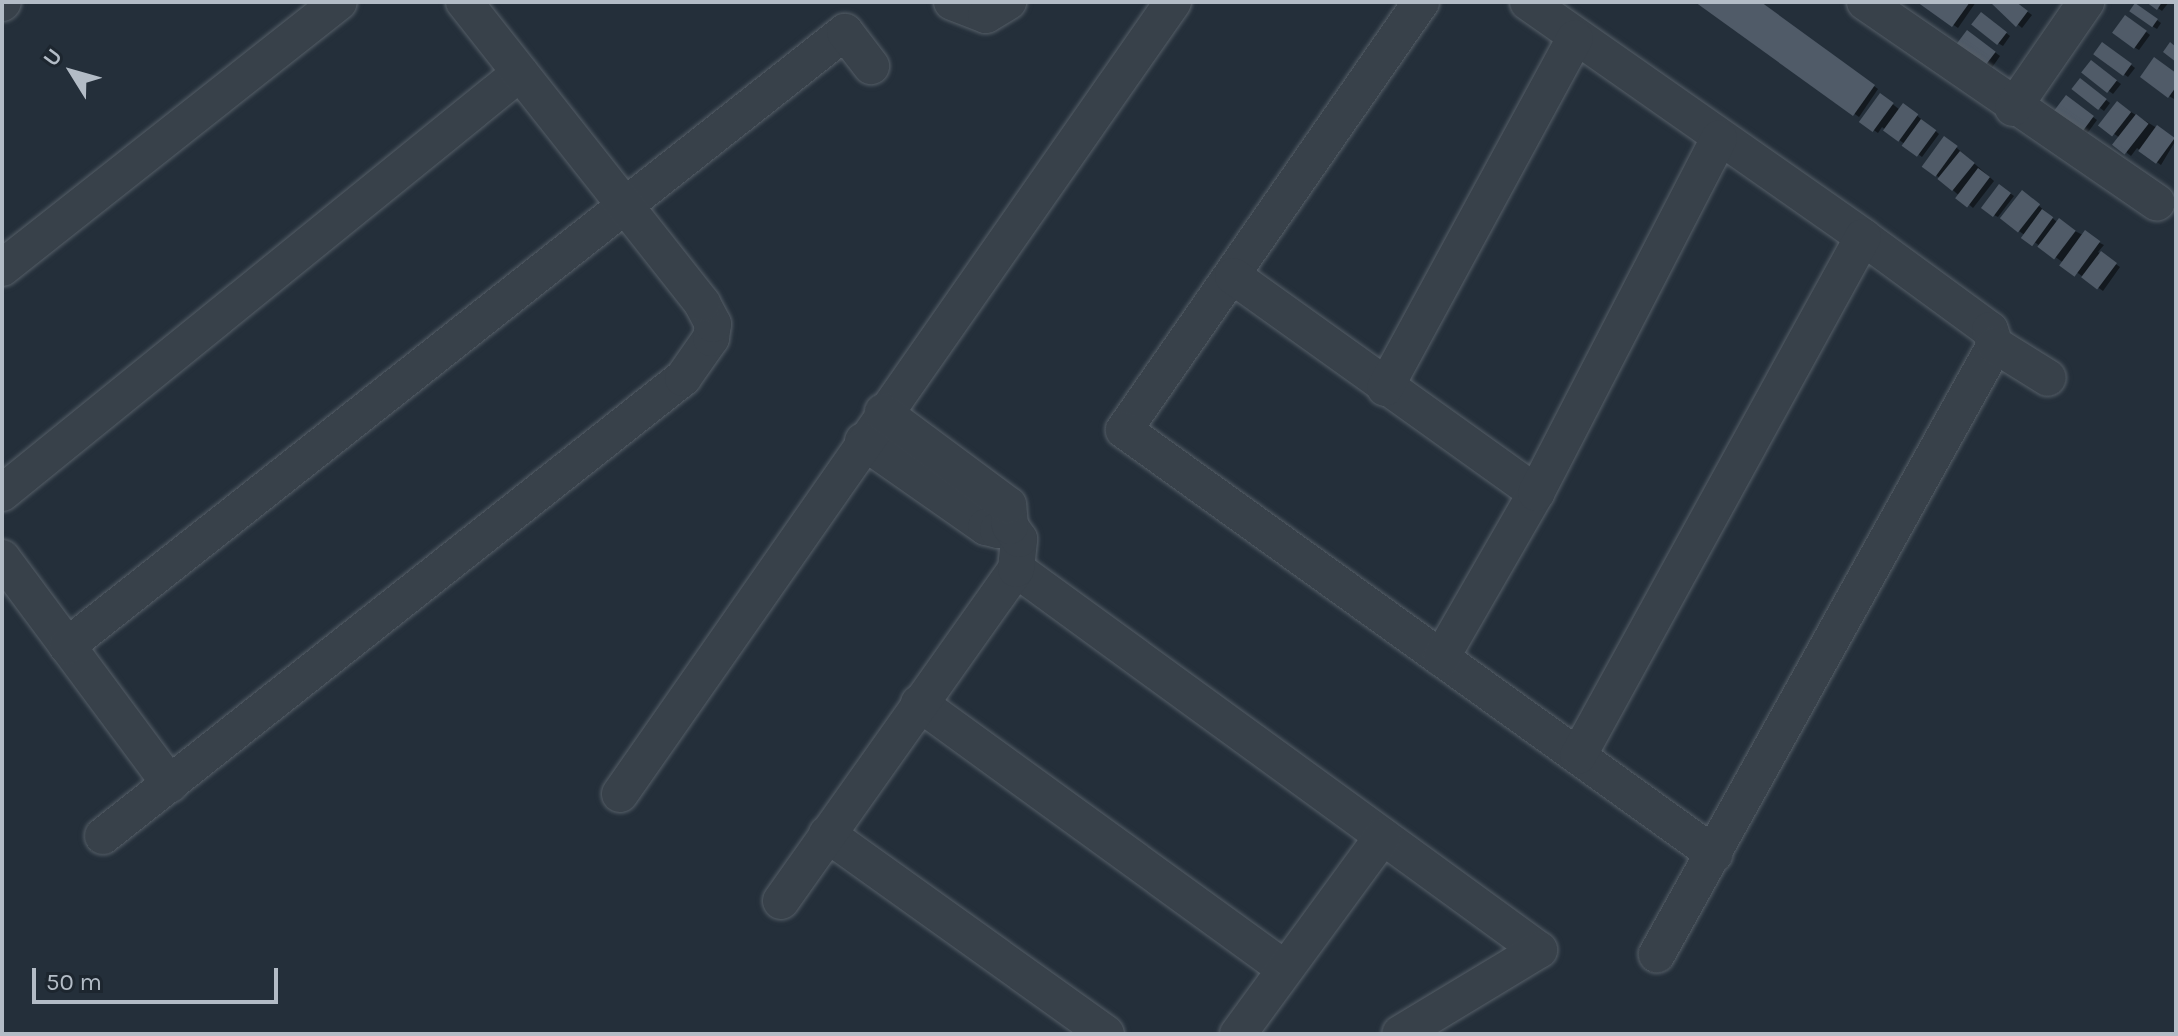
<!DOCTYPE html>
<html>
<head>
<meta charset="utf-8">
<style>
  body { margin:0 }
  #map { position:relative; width:2178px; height:1036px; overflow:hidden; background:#242f3a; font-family:Karla,sans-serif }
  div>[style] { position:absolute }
  .shadow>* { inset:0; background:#0007 }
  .building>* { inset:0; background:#505b68; transform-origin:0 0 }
  .roads { filter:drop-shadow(0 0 2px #565f68) drop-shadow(0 0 2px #565f68) }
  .street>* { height:36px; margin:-18px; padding:0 18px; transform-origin:18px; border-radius:18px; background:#38414a }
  span { translate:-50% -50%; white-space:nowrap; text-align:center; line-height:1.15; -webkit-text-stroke:8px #1d262f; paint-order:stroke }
  .frame { position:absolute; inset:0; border:4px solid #b3bcc6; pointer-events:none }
  .north { position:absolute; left:32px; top:32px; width:80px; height:80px; -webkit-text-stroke:6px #1d262f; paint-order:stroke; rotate:307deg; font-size:22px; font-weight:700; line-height:32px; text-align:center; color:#b3bcc6 }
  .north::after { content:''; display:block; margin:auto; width:28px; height:36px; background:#b3bcc6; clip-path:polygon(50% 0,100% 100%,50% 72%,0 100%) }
  .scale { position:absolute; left:32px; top:968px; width:246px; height:36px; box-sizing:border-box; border:4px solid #b3bcc6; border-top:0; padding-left:10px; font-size:24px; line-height:28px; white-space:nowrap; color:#b3bcc6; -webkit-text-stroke:6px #1d262f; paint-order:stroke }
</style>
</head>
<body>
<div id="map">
  <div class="shadow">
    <i style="clip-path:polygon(1699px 2px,1759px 2px,1878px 89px,1859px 117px)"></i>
    <i style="clip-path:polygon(1920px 2px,1976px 2px,1958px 28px)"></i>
    <i style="clip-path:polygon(1992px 2px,2014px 2px,2032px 15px,2022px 28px)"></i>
    <i style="clip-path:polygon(2150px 2px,2169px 2px,2162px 11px)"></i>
    <i style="clip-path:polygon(2140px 8px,2161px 23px,2157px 29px,2152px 26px)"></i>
    <i style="clip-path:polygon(1986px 17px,2010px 36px,2003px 46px,1998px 43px)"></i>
    <i style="clip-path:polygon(2131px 20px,2150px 35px,2139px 50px,2134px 47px)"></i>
    <i style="clip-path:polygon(1972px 35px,2000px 56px,1991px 69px,1986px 66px)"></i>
    <i style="clip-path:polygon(2108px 47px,2135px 68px,2128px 77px,2096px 54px)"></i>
    <i style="clip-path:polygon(2096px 66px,2121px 84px,2113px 94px,2109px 91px)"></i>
    <i style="clip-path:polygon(2176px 75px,2176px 96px,2174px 99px,2169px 96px)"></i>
    <i style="clip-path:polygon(2085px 84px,2110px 103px,2104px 111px,2100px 108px)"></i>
    <i style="clip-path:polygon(1885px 98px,1900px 110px,1908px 108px,1939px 134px,1922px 157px,1882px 127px,1878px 133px,1861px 121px)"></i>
    <i style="clip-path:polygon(2071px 101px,2097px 120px,2086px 135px,2082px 132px)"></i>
    <i style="clip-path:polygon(2123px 107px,2176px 140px,2161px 165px,2137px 148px,2131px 156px,2127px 153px,2120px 138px,2102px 125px)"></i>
    <i style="clip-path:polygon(1949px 141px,1994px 181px,1973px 208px,1936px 175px)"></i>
    <i style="clip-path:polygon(2004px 189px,2014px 196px,1998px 217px,1994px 215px)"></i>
    <i style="clip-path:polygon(2027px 195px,2058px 223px,2104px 245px,2098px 252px,2120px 267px,2103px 291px,2019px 231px)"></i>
  </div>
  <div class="building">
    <i style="clip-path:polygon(1695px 2px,1761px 2px,1875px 85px,1853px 116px)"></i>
    <i style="clip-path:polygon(1917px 2px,1970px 2px,1952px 27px)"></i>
    <i style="clip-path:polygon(1990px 2px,2016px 2px,2028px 11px,2016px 27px)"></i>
    <i style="clip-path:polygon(2146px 2px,2162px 2px,2157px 10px)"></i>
    <i style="left:2135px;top:3px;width:28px;height:10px;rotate:35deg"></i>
    <i style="left:1981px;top:12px;width:33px;height:16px;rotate:38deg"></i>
    <i style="left:2125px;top:15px;width:27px;height:22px;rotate:36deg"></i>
    <i style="left:1967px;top:30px;width:36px;height:19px;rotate:37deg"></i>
    <i style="left:2102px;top:42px;width:37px;height:15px;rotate:36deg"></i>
    <i style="clip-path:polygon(2170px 42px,2176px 47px,2176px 62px,2163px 52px)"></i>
    <i style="clip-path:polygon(2154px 57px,2176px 73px,2176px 87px,2168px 98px,2140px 77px)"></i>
    <i style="left:2091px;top:60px;width:33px;height:16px;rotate:38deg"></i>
    <i style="left:2080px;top:78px;width:34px;height:14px;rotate:38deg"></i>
    <i style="left:1880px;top:93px;width:17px;height:36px;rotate:36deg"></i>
    <i style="left:2066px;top:95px;width:35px;height:22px;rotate:37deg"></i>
    <i style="left:2117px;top:101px;width:18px;height:31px;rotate:38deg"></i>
    <i style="left:1903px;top:103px;width:19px;height:34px;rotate:36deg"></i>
    <i style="left:2136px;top:114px;width:16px;height:39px;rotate:38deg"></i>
    <i style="left:1921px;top:119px;width:19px;height:33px;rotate:36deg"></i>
    <i style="left:2157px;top:125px;width:22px;height:32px;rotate:36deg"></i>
    <i style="left:1944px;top:136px;width:17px;height:38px;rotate:36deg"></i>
    <i style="left:1960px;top:151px;width:19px;height:36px;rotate:39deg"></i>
    <i style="left:1978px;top:168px;width:15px;height:38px;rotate:37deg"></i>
    <i style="left:1999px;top:184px;width:15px;height:30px;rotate:37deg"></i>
    <i style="left:2022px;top:190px;width:23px;height:36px;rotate:38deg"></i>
    <i style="left:2042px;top:209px;width:14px;height:36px;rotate:36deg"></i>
    <i style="left:2059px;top:218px;width:21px;height:36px;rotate:37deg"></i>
    <i style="left:2085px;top:230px;width:19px;height:44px;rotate:36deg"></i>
    <i style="left:2101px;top:251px;width:20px;height:33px;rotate:37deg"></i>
  </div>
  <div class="roads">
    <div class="street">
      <i style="left:952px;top:2px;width:36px;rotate:21deg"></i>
      <i style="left:986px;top:15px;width:26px;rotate:-31deg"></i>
      <i style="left:1421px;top:2px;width:521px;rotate:124.76deg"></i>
      <i style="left:1124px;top:430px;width:727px;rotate:35.7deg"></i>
      <i style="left:1528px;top:2px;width:409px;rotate:35deg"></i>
      <i style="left:1863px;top:237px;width:157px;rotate:36.2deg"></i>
      <i style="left:1990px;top:330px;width:16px;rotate:72deg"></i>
      <i style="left:1995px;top:345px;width:697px;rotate:119.03deg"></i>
      <i style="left:1865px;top:2px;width:354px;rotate:34.5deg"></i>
      <i style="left:2px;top:3px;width:1px;rotate:-45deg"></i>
      <i style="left:2013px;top:108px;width:129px;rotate:-55.4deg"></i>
      <i style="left:2px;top:268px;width:429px;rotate:-38.3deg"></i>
      <i style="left:1233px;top:276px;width:373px;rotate:35.6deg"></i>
      <i style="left:1995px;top:345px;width:62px;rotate:31.9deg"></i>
      <i style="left:1385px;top:388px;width:398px;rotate:-61.5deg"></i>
      <i style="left:863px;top:441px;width:150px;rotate:35deg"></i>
      <i style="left:986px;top:527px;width:12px;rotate:14deg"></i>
      <i style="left:998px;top:530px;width:13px;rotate:-18deg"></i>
      <i style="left:2px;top:493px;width:667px;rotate:-39.04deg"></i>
      <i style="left:2px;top:558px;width:282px;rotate:53.4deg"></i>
      <i style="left:1016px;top:569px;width:647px;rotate:36.07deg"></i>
      <i style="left:1539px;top:950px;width:162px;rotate:148.9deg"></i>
      <i style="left:67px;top:646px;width:991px;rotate:-38.28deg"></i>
      <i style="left:845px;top:32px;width:43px;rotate:52.6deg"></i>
      <i style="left:1441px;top:658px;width:190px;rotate:-60.1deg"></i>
      <i style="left:1536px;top:493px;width:399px;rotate:-62.7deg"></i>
      <i style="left:919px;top:703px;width:452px;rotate:36deg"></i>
      <i style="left:1578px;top:756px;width:592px;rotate:-61.23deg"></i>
      <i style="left:620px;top:794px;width:966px;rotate:-55.08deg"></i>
      <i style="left:827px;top:834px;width:343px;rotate:35.6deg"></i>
      <i style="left:103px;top:836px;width:739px;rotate:-38.3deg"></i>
      <i style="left:683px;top:378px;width:49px;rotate:-55deg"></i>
      <i style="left:711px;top:338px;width:14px;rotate:-82deg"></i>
      <i style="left:713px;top:324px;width:24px;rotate:-118deg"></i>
      <i style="left:702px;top:303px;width:384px;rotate:-128.3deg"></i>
      <i style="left:781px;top:901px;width:407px;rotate:-54.7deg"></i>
      <i style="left:1016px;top:569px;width:30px;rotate:-84deg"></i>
      <i style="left:1019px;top:539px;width:16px;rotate:-125deg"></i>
      <i style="left:1010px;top:526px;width:21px;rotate:-95deg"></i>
      <i style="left:1008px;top:505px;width:156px;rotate:-143.4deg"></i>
      <i style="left:1238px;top:1034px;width:245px;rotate:-53.8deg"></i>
    </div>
  </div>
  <div class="frame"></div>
  <div class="north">U</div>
  <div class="scale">50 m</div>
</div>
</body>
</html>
